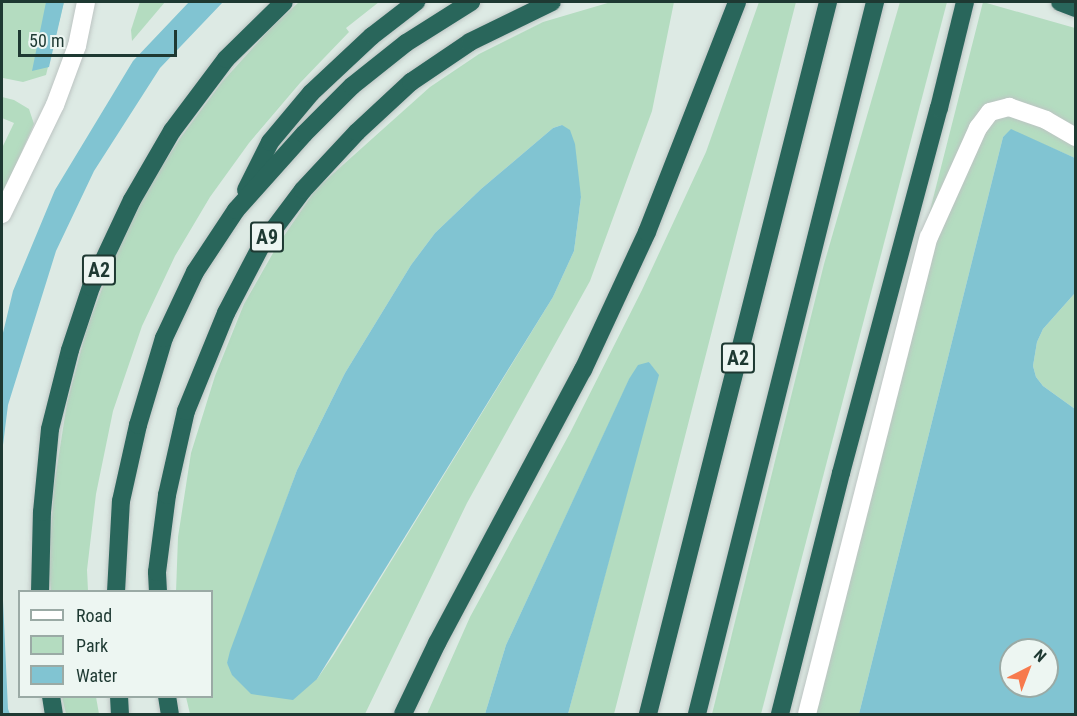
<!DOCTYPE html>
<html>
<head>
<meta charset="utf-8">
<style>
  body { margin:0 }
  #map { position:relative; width:1077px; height:716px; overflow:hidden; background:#ddeae4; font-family:"Roboto Condensed",sans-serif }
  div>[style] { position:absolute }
  .green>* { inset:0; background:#b4dcc0 }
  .water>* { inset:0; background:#81c4d2 }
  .roads { filter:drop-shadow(0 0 2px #bcc4c2) drop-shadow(0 0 2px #bcc4c2) }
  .minor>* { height:18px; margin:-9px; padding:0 9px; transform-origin:9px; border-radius:9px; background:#fff }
  .highway>* { height:18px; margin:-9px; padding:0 9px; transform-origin:9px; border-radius:9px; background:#29665b }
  span { translate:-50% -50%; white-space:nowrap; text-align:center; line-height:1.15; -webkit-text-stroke:5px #edf6f2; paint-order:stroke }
  .shield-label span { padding:2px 4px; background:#edf6f2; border:2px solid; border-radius:4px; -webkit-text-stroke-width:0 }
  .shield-label { font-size:20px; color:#1e3932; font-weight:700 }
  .frame { position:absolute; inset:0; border:3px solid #1e3932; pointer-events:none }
  .legend { position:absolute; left:18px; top:590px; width:195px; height:108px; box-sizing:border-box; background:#edf6f2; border:2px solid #9aaaa5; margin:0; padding:8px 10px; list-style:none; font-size:18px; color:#1e3932 }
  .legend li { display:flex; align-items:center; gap:12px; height:30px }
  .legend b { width:30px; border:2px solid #9aaaa5 }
  .north { position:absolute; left:999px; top:638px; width:60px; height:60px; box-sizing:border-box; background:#edf6f2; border:2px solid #9aaaa5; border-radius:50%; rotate:42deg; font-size:16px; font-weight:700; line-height:24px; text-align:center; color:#1e3932 }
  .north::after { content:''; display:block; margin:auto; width:21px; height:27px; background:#f77a4d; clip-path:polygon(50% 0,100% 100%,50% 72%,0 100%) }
  .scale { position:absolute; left:18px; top:30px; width:159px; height:27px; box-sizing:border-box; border:3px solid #1e3932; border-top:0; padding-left:8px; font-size:18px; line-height:21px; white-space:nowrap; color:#1e3932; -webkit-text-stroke:4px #edf6f2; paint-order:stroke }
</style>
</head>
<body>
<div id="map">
  <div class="green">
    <i style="clip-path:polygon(2px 2px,64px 2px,46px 75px,23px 82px,3px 78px,2px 87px)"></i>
    <i style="clip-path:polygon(140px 2px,165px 2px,132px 41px,131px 30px)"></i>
    <i style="clip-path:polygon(299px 2px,379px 2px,346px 28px,349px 32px,300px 83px,249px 143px,210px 197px,175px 256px,142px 326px,113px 411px,96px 494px,87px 570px,88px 591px,51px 592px,49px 567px,54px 486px,67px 403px,87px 328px,113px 260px,146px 191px,181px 137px,222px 82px,270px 29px)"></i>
    <i style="clip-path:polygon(evenodd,611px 2px,674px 2px,652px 111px,590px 281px,467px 503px,365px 714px,190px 714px,186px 697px,212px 696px,212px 592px,176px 592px,178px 537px,191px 453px,215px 376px,244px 304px,277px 246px,316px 189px,430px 87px,479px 54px,543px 22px,611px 2px,562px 125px,581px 197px,574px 251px,553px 297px,333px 656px,317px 679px,227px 664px,297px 470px,345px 373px,411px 265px,435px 233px,481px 189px,553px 128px,562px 125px)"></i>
    <i style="clip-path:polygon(759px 2px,796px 2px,614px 714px,568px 714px,658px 375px,649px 362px,629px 380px,506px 645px,485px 714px,427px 714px,470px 617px,570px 433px,642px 290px,706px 152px)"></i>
    <i style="clip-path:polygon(900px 2px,947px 2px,761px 714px,712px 714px,824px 264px)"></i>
    <i style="clip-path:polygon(983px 2px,1075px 28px,1075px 158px,1011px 130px,1003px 137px,859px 714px,802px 714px)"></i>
    <i style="clip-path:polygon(2px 97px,14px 100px,29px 109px,34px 124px,2px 196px,2px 148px,14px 123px,2px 118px)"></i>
    <i style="clip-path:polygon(1075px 293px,1075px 409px,1043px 386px,1036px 377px,1033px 366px,1037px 342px,1043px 329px)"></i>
    <i style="clip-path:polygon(62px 697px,96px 697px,99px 714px,66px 714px)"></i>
  </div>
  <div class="water">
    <i style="clip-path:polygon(46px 2px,64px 2px,49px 67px,32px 71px)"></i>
    <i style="clip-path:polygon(189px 2px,223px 2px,160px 68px,94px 171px,56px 251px,8px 405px,2px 453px,2px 337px,13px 291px,55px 190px,133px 61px)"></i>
    <i style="clip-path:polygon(562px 125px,570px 130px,575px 144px,581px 197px,574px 251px,553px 297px,317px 679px,293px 700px,251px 694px,232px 675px,227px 663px,230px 651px,297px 470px,345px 373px,411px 265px,435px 233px,481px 189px,553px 128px)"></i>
    <i style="clip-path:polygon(evenodd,1011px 129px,1075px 158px,1075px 293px,1043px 329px,1037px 342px,1033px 366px,1036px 377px,1043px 386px,1075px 409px,1075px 714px,859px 714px,1003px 137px,1011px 129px,1011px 650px,1047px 650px,1047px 686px,1011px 686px,1011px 650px)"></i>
    <i style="clip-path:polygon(649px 362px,659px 375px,568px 714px,485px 714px,506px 645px,629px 379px,638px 365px)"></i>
    <i style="clip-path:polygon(2px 579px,8px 709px,10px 714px,2px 714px)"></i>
  </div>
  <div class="roads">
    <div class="minor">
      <i style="left:2px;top:214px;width:121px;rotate:-64.1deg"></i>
      <i style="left:55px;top:105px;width:63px;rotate:-69.6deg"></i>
      <i style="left:77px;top:46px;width:45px;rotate:-78.4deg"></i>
      <i style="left:807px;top:714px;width:492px;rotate:-75.7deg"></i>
      <i style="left:929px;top:237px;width:120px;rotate:-65.8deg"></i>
      <i style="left:978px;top:128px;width:20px;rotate:-53deg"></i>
      <i style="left:990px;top:112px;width:20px;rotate:-15deg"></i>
      <i style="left:1009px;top:107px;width:39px;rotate:19deg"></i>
      <i style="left:1046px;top:120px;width:34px;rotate:30deg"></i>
    </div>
    <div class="highway">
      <i style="left:1060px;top:2px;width:17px;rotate:21deg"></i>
      <i style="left:246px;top:190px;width:54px;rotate:-63.4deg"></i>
      <i style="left:270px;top:142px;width:64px;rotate:-50.1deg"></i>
      <i style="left:311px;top:93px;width:83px;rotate:-43.1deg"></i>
      <i style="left:372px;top:36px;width:56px;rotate:-37.7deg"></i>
      <i style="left:40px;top:592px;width:80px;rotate:-88.6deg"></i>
      <i style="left:42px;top:512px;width:83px;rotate:-84.5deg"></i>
      <i style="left:50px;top:429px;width:81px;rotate:-75.8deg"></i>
      <i style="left:70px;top:350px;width:66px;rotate:-71.6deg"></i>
      <i style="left:91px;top:287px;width:96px;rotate:-64.8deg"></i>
      <i style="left:132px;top:200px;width:80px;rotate:-59.9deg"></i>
      <i style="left:172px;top:131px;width:90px;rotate:-53.1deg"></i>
      <i style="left:226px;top:59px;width:81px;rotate:-44.5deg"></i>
      <i style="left:116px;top:592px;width:91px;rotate:-86.9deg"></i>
      <i style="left:121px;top:501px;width:78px;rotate:-77.4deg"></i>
      <i style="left:138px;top:425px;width:91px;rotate:-73.4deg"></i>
      <i style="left:164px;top:338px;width:73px;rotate:-64.8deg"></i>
      <i style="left:195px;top:272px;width:74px;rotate:-56.5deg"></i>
      <i style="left:236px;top:210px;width:102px;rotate:-48.2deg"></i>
      <i style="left:304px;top:134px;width:68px;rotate:-45deg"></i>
      <i style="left:352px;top:86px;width:69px;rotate:-38.5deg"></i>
      <i style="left:406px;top:43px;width:77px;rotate:-32.2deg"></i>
      <i style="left:158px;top:592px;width:20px;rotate:-93deg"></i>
      <i style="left:157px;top:572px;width:78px;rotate:-82.6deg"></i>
      <i style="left:167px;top:495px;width:86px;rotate:-77.3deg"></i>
      <i style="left:186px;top:411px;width:106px;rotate:-67.8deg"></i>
      <i style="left:226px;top:313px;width:76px;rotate:-62.4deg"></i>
      <i style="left:261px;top:246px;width:70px;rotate:-53.1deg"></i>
      <i style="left:303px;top:190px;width:79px;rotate:-47deg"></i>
      <i style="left:357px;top:132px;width:74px;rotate:-42.8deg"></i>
      <i style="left:411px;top:82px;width:71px;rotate:-34.1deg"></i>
      <i style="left:470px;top:42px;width:91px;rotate:-26deg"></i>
      <i style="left:51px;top:696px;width:18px;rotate:81deg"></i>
      <i style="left:119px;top:696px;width:18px;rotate:87deg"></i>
      <i style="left:167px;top:696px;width:18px;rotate:81deg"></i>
      <i style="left:403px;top:714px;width:79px;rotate:-64.4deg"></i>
      <i style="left:437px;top:643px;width:310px;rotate:-61.9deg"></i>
      <i style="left:583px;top:370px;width:152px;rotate:-65.1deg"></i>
      <i style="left:647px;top:232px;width:247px;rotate:-68.6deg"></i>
      <i style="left:648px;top:714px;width:734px;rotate:-75.81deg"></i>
      <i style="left:697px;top:714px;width:734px;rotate:-75.96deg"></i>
      <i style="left:780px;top:714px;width:249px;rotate:-75.8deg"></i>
      <i style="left:841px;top:473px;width:378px;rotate:-75deg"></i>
      <i style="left:939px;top:108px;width:109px;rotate:-76.2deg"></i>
    </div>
  </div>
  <div class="shield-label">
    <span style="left:267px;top:237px">A9</span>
    <span style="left:99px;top:270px">A2</span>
    <span style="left:738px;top:358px">A2</span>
  </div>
  <div class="frame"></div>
  <ul class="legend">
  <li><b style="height:8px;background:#fff"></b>Road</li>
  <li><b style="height:16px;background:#b4dcc0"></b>Park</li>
  <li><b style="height:16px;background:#81c4d2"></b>Water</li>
  </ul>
  <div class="north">N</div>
  <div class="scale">50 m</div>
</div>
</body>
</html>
